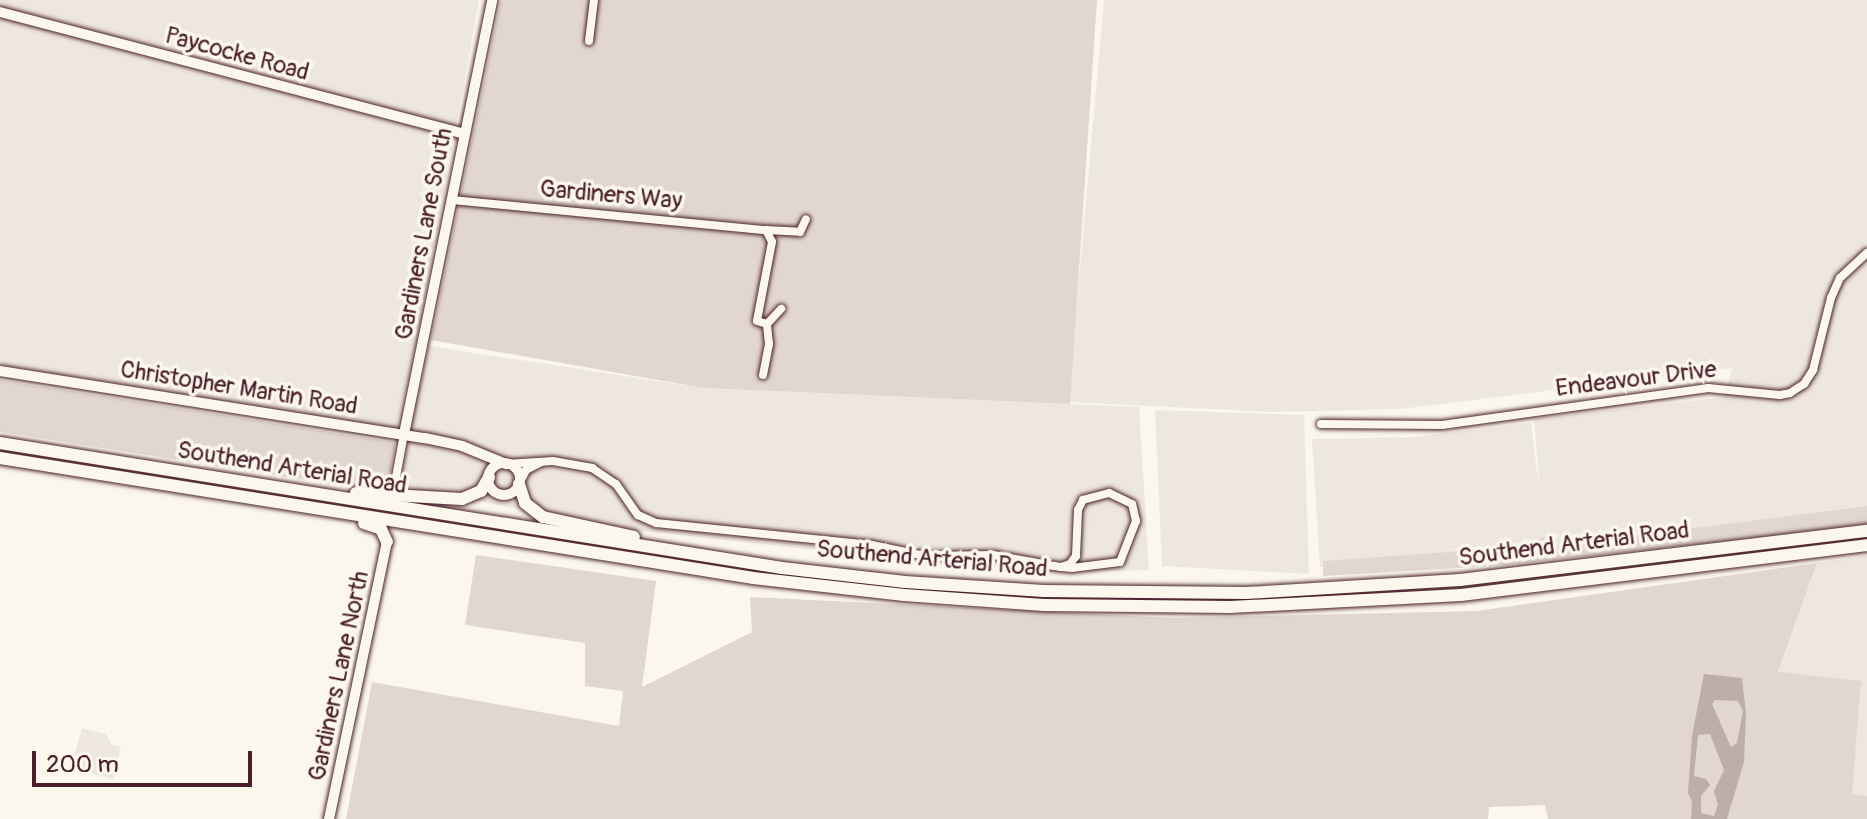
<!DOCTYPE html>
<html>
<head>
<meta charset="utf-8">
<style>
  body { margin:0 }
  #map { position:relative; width:1867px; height:819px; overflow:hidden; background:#fbf7ec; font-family:Pangolin,sans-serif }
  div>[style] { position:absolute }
  .built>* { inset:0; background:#eee7de }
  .green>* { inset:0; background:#e2d7d0; transform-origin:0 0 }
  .water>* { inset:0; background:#bfadaa }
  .roads { filter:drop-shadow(0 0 2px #4a1f2b) drop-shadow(0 0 2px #4a1f2b) }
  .minor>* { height:8px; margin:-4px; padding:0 4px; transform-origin:4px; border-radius:4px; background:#fbf7ec }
  .tertiary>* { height:10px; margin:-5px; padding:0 5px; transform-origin:5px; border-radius:5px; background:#fbf7ec }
  .tertiary>.ring { margin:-5px; padding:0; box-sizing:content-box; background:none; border:10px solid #fbf7ec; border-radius:50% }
  .trunk>* { height:12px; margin:-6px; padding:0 6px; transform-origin:6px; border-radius:6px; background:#fbf7ec }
  span { translate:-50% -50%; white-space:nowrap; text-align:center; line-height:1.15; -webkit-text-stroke:7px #fbf7ec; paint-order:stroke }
  .street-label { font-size:24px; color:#4a1f2b }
  .scale { position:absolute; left:32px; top:751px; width:220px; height:36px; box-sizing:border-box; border:4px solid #4a1f2b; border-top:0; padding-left:10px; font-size:24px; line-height:28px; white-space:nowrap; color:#4a1f2b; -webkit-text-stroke:6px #fbf7ec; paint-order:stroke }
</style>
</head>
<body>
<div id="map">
  <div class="built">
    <i style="clip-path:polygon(0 0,479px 0,416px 343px,396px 428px,0 365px)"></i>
    <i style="clip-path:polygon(1104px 0,1867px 0,1867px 506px,1446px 559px,1320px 567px,1312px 439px,1415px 437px,1531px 423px,1540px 495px,1534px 419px,1725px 397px,1732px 368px,1401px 409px,1274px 412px,1068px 402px)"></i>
    <i style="clip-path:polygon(429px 346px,703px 388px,1139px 407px,1149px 570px,1053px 572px,910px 560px,624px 529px,462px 498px,398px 491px)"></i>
    <i style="clip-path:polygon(1155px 410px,1304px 415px,1309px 574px,1162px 566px)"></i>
    <i style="clip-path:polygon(1867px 556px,1867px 796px,1852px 794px,1778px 673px,1817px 563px)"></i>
    <i style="clip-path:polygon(82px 728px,106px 734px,112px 745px,121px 747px,113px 779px,71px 768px)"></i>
  </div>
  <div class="green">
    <i style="clip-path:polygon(501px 0,1097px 0,1070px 404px,703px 388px,431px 340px)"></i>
    <i style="left:0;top:380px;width:400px;height:51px;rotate:9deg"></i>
    <i style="clip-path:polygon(1867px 506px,1867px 525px,1508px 565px,1323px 576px,1323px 561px,1449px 552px,1526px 543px,1544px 537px,1546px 547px)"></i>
    <i style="clip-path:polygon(476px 555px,656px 581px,642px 687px,752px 632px,750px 597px,1173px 618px,1476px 611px,1817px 563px,1778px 672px,1861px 681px,1852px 794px,1867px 796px,1867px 819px,1548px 819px,1545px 805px,1489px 807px,1488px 819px,346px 819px,372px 682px,619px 726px,623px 691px,585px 686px,585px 643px,465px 625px)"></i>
  </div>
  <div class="water">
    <i style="clip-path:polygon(evenodd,1704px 674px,1742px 678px,1746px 713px,1744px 762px,1727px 819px,1691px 819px,1692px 802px,1688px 793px,1692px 736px,1704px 674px,1715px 700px,1738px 701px,1743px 711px,1737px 743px,1731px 747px,1712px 704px,1715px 700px,1704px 674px,1710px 734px,1724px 770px,1714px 791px,1718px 805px,1714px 816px,1701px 813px,1701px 796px,1710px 785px,1706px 779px,1694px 776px,1698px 735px,1710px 734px)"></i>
  </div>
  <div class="roads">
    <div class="minor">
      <i style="left:589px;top:41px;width:41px;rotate:-83deg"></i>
      <i style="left:452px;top:200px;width:315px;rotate:5.5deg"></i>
      <i style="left:766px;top:230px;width:13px;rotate:63deg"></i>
      <i style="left:772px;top:242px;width:80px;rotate:100.8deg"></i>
      <i style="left:757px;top:321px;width:10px;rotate:17deg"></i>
      <i style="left:767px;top:324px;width:21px;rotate:-47deg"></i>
      <i style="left:766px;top:230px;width:34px;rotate:3deg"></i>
      <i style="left:800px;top:232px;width:14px;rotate:-65deg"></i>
      <i style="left:763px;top:375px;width:32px;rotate:-79deg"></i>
      <i style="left:769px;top:344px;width:20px;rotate:-96deg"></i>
      <i style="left:1321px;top:424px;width:121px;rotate:0.5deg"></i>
      <i style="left:1442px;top:425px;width:269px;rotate:-7.9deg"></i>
      <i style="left:1708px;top:388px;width:72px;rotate:5.6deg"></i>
      <i style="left:1780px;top:395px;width:10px;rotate:-11deg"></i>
      <i style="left:1790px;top:393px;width:17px;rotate:-33deg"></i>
      <i style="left:1804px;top:384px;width:17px;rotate:-57deg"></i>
      <i style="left:1813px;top:370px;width:74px;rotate:-76deg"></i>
      <i style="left:1831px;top:298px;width:22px;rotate:-66deg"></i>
      <i style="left:1840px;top:278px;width:37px;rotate:-43deg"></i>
      <i style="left:506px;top:464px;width:47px;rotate:-3.7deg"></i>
      <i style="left:553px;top:461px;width:40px;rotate:10deg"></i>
      <i style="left:592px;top:468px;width:29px;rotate:34deg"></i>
      <i style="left:616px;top:484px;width:38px;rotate:55deg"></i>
      <i style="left:638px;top:515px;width:20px;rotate:24deg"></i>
      <i style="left:656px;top:523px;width:217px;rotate:5.8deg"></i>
      <i style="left:872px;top:545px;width:54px;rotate:11.7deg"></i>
      <i style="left:925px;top:556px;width:68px;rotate:-0.8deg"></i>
      <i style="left:993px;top:555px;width:62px;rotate:10.2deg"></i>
      <i style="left:1054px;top:566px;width:7px;rotate:8deg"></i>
      <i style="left:1061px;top:567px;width:11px;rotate:5deg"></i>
      <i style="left:1072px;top:568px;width:48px;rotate:-7.1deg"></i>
      <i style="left:1120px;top:562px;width:44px;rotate:-68.7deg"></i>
      <i style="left:1136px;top:521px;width:17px;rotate:-103deg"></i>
      <i style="left:1132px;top:504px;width:25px;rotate:-154deg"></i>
      <i style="left:1109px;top:493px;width:27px;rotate:165deg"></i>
      <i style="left:1083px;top:500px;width:11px;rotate:117deg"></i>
      <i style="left:1078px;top:510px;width:46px;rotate:92.5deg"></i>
      <i style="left:1076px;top:556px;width:10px;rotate:127deg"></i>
      <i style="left:1070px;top:564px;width:9px;rotate:162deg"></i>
      <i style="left:396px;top:477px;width:44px;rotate:-79.5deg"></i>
      <i style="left:519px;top:484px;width:16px;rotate:-63deg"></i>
      <i style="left:526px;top:470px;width:16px;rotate:-27deg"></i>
    </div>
    <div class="tertiary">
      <i style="left:0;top:12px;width:480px;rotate:14.7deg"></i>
      <i style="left:0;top:371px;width:430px;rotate:9deg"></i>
      <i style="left:425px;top:438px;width:38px;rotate:12deg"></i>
      <i style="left:462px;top:446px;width:48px;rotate:22.2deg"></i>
      <i style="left:404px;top:434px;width:443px;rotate:-78.5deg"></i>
      <i class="ring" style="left:488px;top:463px;width:22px;height:22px"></i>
      <i style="left:329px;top:819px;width:283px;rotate:-78.2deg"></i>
    </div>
    <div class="trunk">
      <i style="left:0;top:443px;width:792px;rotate:9.08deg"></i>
      <i style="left:782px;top:568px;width:124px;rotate:6.5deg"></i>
      <i style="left:905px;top:582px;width:139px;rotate:3.7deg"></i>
      <i style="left:1044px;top:591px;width:202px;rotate:0.6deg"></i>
      <i style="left:1246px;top:593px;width:214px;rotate:-3.5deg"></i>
      <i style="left:1460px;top:580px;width:410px;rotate:-6.9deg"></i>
      <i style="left:0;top:458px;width:763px;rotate:9.05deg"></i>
      <i style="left:753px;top:578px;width:152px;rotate:6.4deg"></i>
      <i style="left:904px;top:595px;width:140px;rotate:4.1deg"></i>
      <i style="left:1044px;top:605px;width:186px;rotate:0.6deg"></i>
      <i style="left:1230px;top:607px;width:231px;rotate:-3deg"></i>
      <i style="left:1461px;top:595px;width:409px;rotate:-7deg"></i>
      <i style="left:519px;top:484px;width:20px;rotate:72deg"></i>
      <i style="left:525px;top:503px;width:23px;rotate:38deg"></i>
      <i style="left:543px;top:517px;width:93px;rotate:12.4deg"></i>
      <i style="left:356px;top:493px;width:106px;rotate:3.2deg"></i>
      <i style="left:462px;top:499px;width:21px;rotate:-23deg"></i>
      <i style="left:481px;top:491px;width:16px;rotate:-60deg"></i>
      <i style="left:364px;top:523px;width:18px;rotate:19deg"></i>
      <i style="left:381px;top:529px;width:14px;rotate:65deg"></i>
    </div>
  </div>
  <div class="street-label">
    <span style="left:237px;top:54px;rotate:15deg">Paycocke Road</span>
    <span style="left:611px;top:195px;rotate:5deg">Gardiners Way</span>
    <span style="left:424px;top:234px;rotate:-79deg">Gardiners Lane South</span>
    <span style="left:1636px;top:379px;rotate:-7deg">Endeavour Drive</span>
    <span style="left:239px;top:388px;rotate:9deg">Christopher Martin Road</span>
    <span style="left:292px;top:468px;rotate:9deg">Southend Arterial Road</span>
    <span style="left:1574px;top:544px;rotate:-7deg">Southend Arterial Road</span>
    <span style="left:932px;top:559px;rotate:5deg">Southend Arterial Road</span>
    <span style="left:339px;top:676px;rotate:-78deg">Gardiners Lane North</span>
  </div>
  <div class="scale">200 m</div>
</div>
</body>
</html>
